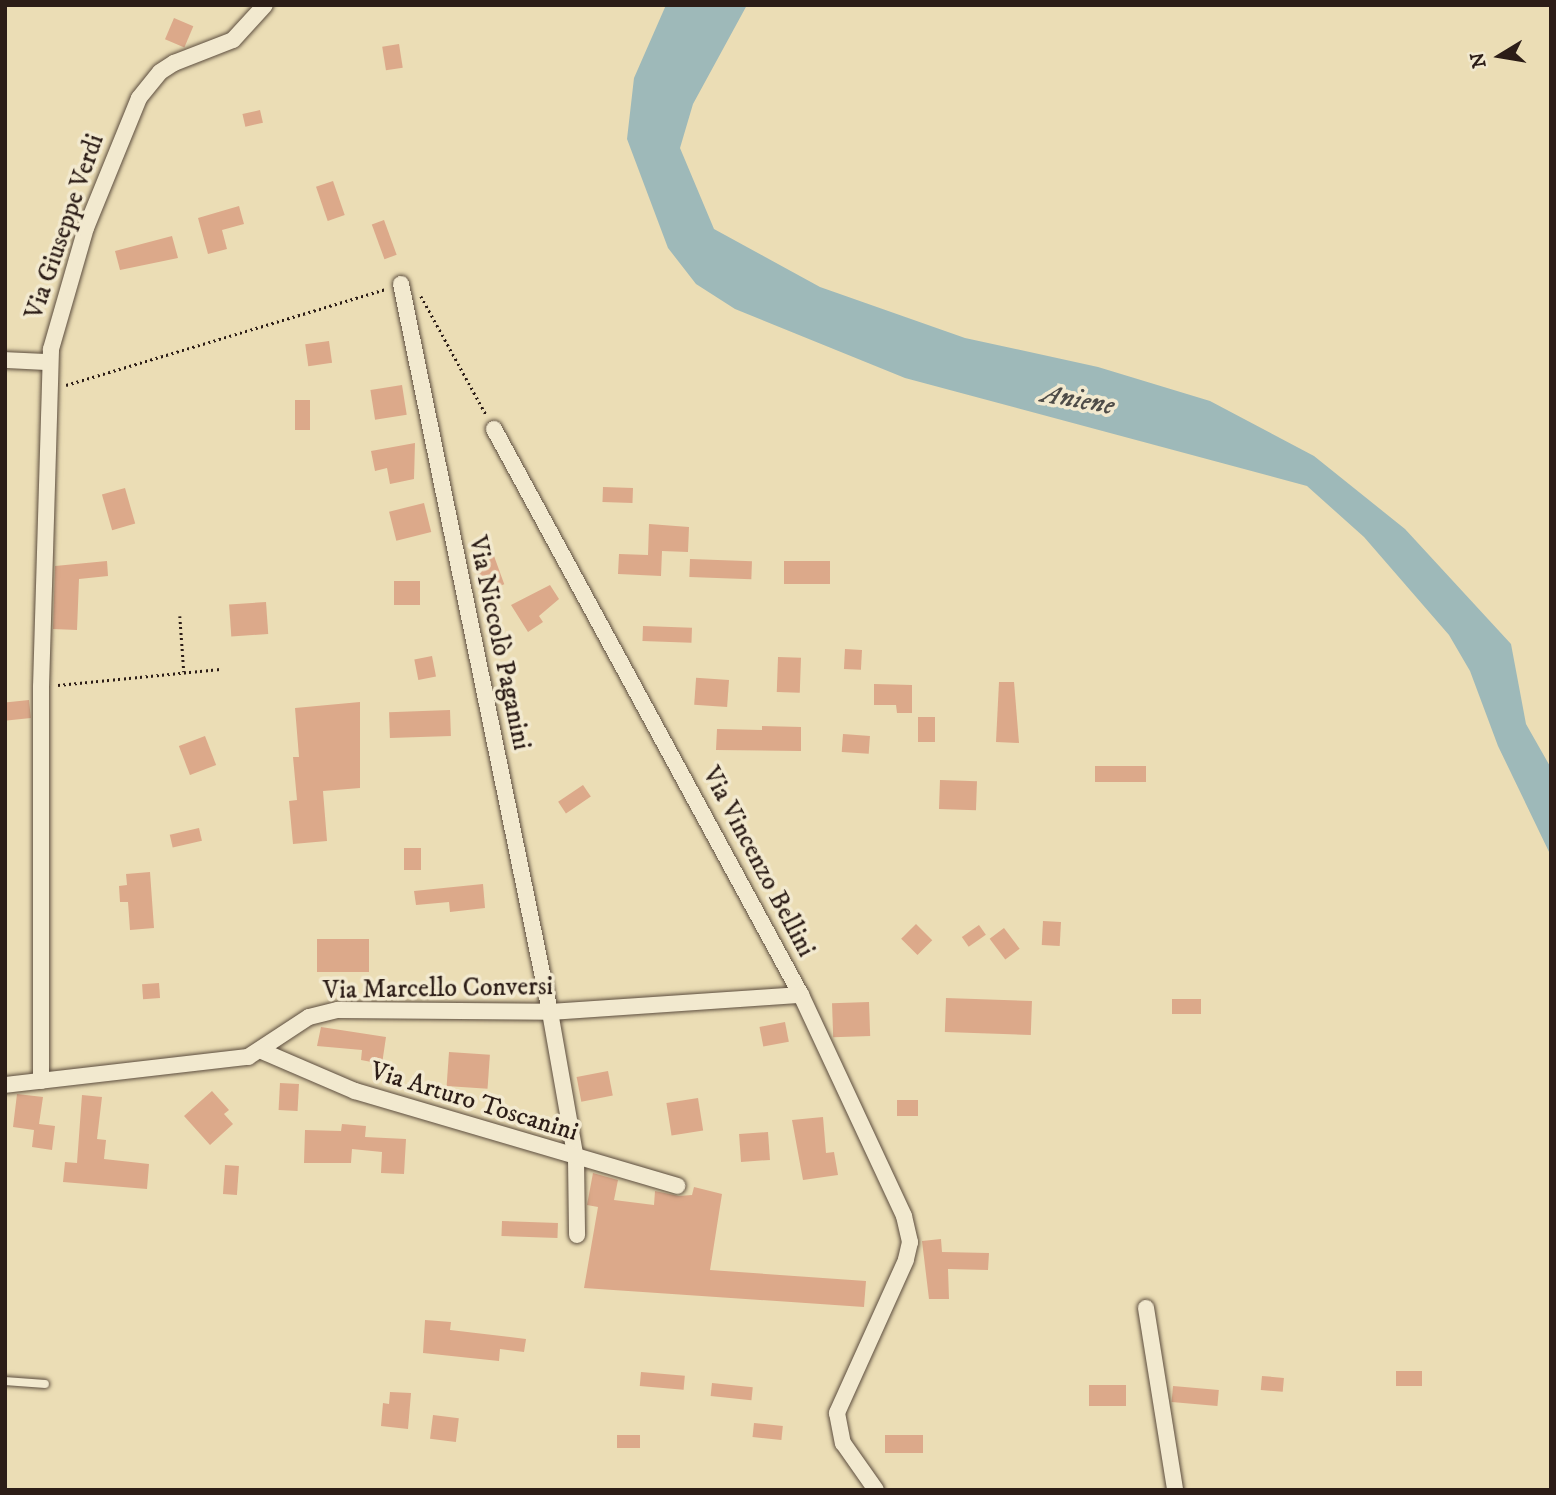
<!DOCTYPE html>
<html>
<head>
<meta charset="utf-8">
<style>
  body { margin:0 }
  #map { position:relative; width:1556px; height:1495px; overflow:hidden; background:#ebddb5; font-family:"IM FELL DW Pica",serif }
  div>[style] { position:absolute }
  .water>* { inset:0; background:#9eb9b9 }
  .building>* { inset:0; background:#dca98a; transform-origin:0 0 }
  .path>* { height:2.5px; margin-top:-1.25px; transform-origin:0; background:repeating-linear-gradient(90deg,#2c1d17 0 2px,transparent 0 5.5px) }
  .roads { filter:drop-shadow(0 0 2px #5c4d3e) drop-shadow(0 0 2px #5c4d3e) }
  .lane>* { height:8px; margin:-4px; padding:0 4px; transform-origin:4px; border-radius:4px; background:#f2e9cf }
  .street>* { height:16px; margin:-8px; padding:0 8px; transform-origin:8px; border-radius:8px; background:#f2e9cf }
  span { translate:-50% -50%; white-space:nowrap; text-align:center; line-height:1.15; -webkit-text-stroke:7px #f2e9cf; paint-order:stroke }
  .street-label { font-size:26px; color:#2c1d17 }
  .water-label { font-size:28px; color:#4e4c48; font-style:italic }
  .frame { position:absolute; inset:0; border:7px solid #2c1d17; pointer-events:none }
  .north { position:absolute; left:1465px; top:21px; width:70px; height:70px; -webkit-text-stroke:5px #f2e9cf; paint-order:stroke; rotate:259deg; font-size:19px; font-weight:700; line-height:28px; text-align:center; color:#2c1d17 }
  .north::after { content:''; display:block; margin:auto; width:24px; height:32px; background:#2c1d17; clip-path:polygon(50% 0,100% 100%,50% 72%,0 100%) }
</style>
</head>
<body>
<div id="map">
  <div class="water">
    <i style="clip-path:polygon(666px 5px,747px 5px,693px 104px,680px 148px,714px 229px,820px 287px,965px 338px,1098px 367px,1210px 401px,1314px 456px,1405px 529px,1511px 644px,1526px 724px,1551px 768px,1551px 856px,1498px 746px,1470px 671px,1449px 635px,1364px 537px,1307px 486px,905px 378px,735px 309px,696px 284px,668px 248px,627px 139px,634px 78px)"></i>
  </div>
  <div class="building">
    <i style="left:174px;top:18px;width:21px;height:23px;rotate:23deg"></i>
    <i style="left:399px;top:44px;width:24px;height:17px;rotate:81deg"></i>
    <i style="left:260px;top:110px;width:13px;height:18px;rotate:77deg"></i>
    <i style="left:333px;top:181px;width:36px;height:18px;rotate:71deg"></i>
    <i style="clip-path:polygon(239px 206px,244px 224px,222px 230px,227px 249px,208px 254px,198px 218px)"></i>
    <i style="left:384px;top:220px;width:37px;height:13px;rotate:70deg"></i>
    <i style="clip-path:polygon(172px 236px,178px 258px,120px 270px,115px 251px)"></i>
    <i style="left:329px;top:341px;width:22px;height:24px;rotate:82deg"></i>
    <i style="left:402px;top:385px;width:30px;height:32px;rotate:81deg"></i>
    <i style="left:295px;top:400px;width:15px;height:30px"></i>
    <i style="clip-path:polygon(415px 443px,414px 479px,390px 484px,387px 468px,375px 471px,371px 451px)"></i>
    <i style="left:603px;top:487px;width:30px;height:15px;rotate:2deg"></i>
    <i style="left:125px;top:488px;width:37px;height:24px;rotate:74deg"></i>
    <i style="left:424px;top:503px;width:30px;height:36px;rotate:76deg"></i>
    <i style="clip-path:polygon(649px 524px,689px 527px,688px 552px,662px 551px,661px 576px,618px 574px,619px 554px,648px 555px)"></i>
    <i style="left:494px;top:556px;width:30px;height:22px;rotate:70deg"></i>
    <i style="left:690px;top:559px;width:62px;height:18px;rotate:2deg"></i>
    <i style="clip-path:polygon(107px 561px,108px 576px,79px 579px,77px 630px,53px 629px,55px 566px)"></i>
    <i style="left:784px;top:561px;width:46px;height:23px"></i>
    <i style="left:394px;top:581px;width:26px;height:24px"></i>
    <i style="clip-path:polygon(550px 585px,559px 599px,539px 616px,543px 622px,528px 632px,511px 605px)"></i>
    <i style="left:266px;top:602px;width:32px;height:37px;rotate:86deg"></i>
    <i style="left:643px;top:626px;width:49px;height:15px;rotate:2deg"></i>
    <i style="left:845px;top:649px;width:17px;height:20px;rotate:3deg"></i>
    <i style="left:432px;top:656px;width:21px;height:18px;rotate:79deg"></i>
    <i style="left:778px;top:657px;width:23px;height:35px;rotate:2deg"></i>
    <i style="left:729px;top:680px;width:27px;height:33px;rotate:94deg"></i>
    <i style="clip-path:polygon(999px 682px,1014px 682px,1019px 743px,996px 742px)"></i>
    <i style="clip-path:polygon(874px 684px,912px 685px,912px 713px,897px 713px,896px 705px,874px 705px)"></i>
    <i style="left:29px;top:700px;width:18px;height:24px;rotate:84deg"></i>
    <i style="clip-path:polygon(360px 702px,360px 788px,323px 791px,327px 841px,293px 844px,289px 801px,297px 800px,293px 757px,299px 757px,295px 708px)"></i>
    <i style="left:450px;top:710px;width:26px;height:61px;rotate:88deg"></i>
    <i style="left:918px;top:717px;width:17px;height:25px"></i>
    <i style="clip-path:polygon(762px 726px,801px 727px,801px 751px,716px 750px,717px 729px,762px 730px)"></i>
    <i style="left:843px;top:734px;width:27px;height:18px;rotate:4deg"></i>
    <i style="left:205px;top:736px;width:31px;height:28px;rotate:69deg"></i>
    <i style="left:1095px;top:766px;width:51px;height:16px"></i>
    <i style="left:940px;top:780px;width:37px;height:29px;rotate:2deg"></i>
    <i style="left:583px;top:785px;width:14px;height:30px;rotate:56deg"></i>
    <i style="left:199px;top:828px;width:13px;height:30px;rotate:77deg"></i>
    <i style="left:404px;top:848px;width:17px;height:22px"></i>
    <i style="clip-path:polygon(150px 872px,154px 928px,130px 930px,128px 902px,120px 902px,119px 886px,127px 885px,126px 874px)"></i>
    <i style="clip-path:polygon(483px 884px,485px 908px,450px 912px,449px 902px,416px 905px,414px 891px)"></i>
    <i style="left:1043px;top:921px;width:18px;height:24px;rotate:3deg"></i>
    <i style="left:916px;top:924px;width:23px;height:21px;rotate:45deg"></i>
    <i style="left:979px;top:925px;width:12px;height:21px;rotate:55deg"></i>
    <i style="left:1004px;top:928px;width:26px;height:18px;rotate:53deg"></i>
    <i style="left:317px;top:939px;width:52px;height:33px"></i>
    <i style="left:159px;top:983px;width:15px;height:17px;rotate:86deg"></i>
    <i style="left:946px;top:998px;width:86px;height:34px;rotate:2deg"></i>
    <i style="left:1172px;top:999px;width:29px;height:15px"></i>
    <i style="left:869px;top:1002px;width:34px;height:37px;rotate:88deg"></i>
    <i style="left:785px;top:1022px;width:20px;height:26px;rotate:79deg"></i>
    <i style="clip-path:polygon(321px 1027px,386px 1037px,382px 1064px,361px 1060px,362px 1050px,317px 1046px)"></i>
    <i style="left:449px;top:1052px;width:41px;height:34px;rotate:4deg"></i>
    <i style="left:608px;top:1071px;width:25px;height:32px;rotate:79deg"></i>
    <i style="left:280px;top:1083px;width:19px;height:27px;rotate:3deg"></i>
    <i style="clip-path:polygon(212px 1091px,229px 1110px,224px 1114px,233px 1124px,210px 1145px,184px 1116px)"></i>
    <i style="clip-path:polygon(17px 1094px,43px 1097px,39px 1124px,55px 1126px,52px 1150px,32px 1147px,34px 1130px,13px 1127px)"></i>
    <i style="clip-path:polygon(82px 1095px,102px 1097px,97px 1139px,106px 1140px,104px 1159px,149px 1164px,147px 1189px,63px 1182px,65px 1162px,77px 1163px)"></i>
    <i style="left:698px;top:1098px;width:33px;height:32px;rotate:81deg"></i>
    <i style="left:897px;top:1100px;width:21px;height:16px"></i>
    <i style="clip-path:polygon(823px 1117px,826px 1153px,834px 1152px,838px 1175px,803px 1180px,792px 1120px)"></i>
    <i style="clip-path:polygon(342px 1124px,366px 1126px,365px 1137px,406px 1139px,404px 1174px,381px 1173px,382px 1152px,352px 1149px,351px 1163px,304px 1163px,305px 1130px,341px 1131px)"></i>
    <i style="left:768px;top:1132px;width:28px;height:29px;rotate:86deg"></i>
    <i style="left:225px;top:1165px;width:14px;height:29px;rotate:4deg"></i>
    <i style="clip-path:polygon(593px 1173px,618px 1180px,614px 1200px,654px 1205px,655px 1191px,679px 1196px,692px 1195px,694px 1187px,722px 1194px,710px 1270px,866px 1281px,864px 1307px,584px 1288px,598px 1207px,587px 1205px)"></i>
    <i style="left:502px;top:1221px;width:56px;height:15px;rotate:2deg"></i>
    <i style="clip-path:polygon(941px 1239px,942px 1252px,989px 1253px,988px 1270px,948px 1269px,949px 1299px,929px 1299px,922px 1241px)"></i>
    <i style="clip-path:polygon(425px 1320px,451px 1322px,450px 1330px,526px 1339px,524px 1352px,500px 1349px,499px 1361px,423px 1353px)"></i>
    <i style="left:1396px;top:1371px;width:26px;height:15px"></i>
    <i style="left:641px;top:1372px;width:44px;height:14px;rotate:5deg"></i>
    <i style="left:1262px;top:1376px;width:22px;height:14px;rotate:5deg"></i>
    <i style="left:712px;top:1383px;width:41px;height:13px;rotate:6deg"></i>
    <i style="left:1089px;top:1385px;width:37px;height:21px"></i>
    <i style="left:1173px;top:1386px;width:46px;height:16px;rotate:5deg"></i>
    <i style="clip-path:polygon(390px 1392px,411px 1393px,408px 1429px,381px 1426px,383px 1403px,389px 1404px)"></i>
    <i style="left:433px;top:1415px;width:26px;height:24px;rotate:7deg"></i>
    <i style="left:754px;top:1423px;width:29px;height:14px;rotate:6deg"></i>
    <i style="left:617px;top:1435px;width:23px;height:13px"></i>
    <i style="left:885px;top:1435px;width:38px;height:18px"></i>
  </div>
  <div class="path">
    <i style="left:421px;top:296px;width:137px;rotate:61.2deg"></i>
    <i style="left:66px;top:385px;width:333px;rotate:-16.7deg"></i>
    <i style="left:180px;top:616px;width:56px;rotate:85.9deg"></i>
    <i style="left:58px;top:685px;width:163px;rotate:-5.6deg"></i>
  </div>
  <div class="roads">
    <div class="lane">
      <i style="left:5px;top:1381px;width:40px;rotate:4.3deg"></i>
    </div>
    <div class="street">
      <i style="left:401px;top:284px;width:743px;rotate:78.43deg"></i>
      <i style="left:550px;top:1012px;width:149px;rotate:80deg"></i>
      <i style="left:576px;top:1159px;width:76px;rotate:89.2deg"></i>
      <i style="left:5px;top:360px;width:43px;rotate:2.7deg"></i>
      <i style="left:494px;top:429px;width:644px;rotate:61.52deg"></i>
      <i style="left:801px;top:995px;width:244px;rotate:65deg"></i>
      <i style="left:904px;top:1216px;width:27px;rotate:77deg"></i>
      <i style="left:910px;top:1242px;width:18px;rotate:103deg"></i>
      <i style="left:906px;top:1260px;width:168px;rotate:114.3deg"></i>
      <i style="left:837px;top:1413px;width:31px;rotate:79deg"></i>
      <i style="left:843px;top:1443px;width:57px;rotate:54.9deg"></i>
      <i style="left:262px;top:1051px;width:101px;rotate:23.3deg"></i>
      <i style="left:355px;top:1091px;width:336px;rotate:16.4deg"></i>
      <i style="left:41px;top:1081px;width:394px;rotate:-90deg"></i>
      <i style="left:41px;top:687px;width:338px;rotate:-88.3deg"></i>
      <i style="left:51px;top:349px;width:126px;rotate:-73.9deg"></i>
      <i style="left:86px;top:228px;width:140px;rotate:-67.8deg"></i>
      <i style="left:139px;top:98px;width:33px;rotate:-51deg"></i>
      <i style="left:160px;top:72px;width:17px;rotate:-33deg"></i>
      <i style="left:174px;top:63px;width:63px;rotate:-21.3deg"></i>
      <i style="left:233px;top:40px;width:47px;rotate:-47.6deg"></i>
      <i style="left:5px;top:1085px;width:245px;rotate:-6.6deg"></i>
      <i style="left:248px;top:1057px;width:73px;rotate:-33.3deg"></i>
      <i style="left:309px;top:1017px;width:30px;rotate:-14deg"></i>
      <i style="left:338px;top:1010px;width:212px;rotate:0.5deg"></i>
      <i style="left:550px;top:1012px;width:252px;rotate:-3.9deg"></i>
      <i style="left:1146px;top:1308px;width:184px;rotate:80.9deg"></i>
    </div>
  </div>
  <div class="street-label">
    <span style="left:65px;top:227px;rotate:-71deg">Via Giuseppe Verdi</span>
    <span style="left:499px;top:643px;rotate:78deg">Via Niccolò Paganini</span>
    <span style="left:758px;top:862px;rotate:62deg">Via Vincenzo Bellini</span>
    <span style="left:438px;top:989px;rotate:-1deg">Via Marcello Conversi</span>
    <span style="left:474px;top:1102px;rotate:17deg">Via Arturo Toscanini</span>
  </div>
  <div class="water-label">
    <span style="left:1078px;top:400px;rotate:10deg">Aniene</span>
  </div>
  <div class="frame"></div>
  <div class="north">N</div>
</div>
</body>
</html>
